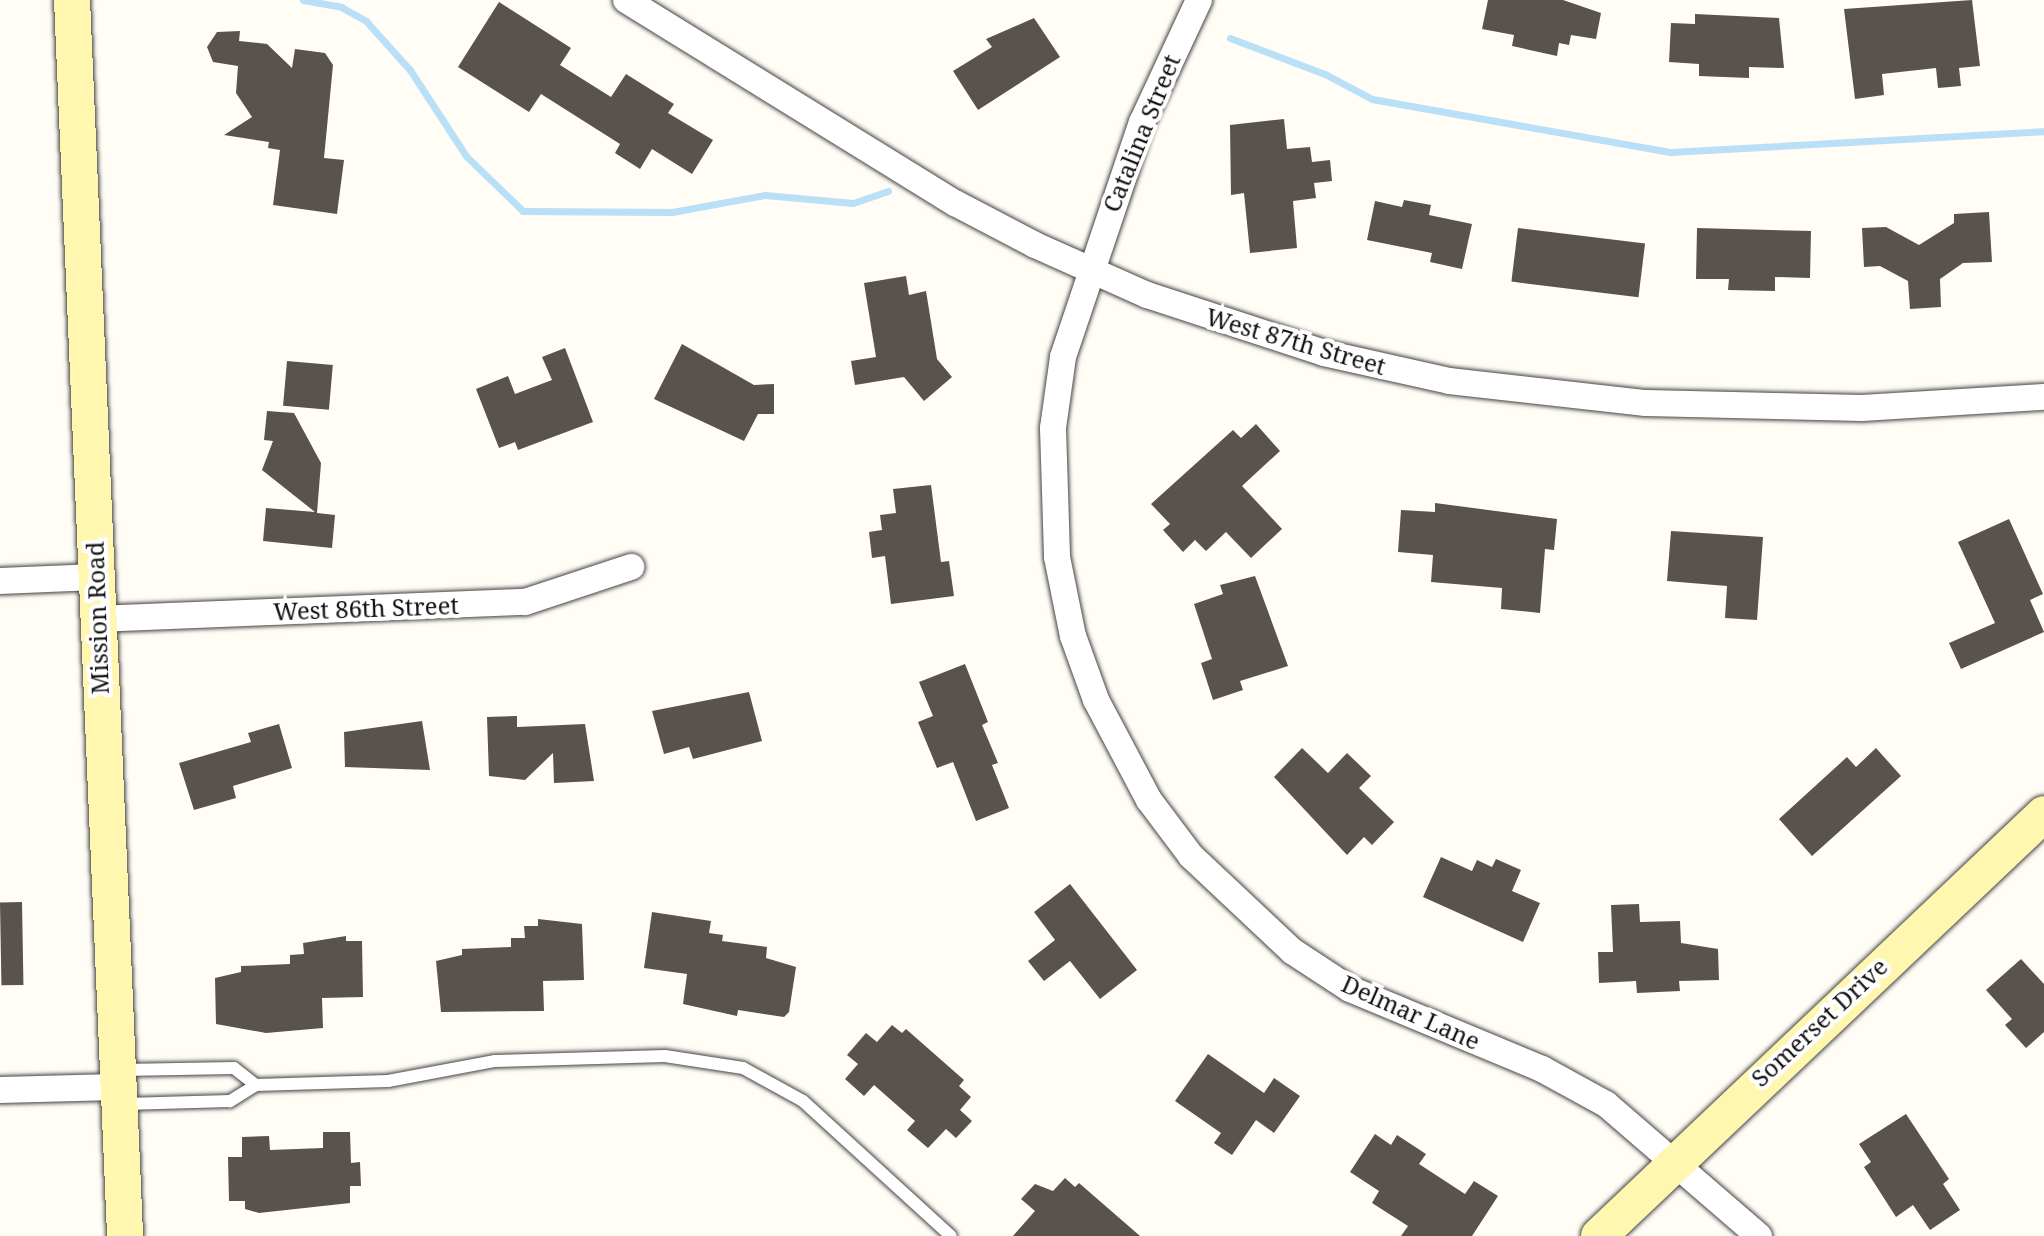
<!DOCTYPE html>
<html>
<head>
<meta charset="utf-8">
<style>
  body { margin:0 }
  #map { position:relative; width:2044px; height:1236px; overflow:hidden; background:#fffdf5; font-family:"Noto Serif",serif }
  div>[style] { position:absolute }
  .stream>* { height:7px; margin:-3.5px; padding:0 3.5px; transform-origin:3.5px; border-radius:3.5px; background:#b9e0f7 }
  .building>* { inset:0; background:#5a524d; transform-origin:0 0 }
  .roads { filter:drop-shadow(0 0 2px #444) drop-shadow(0 0 2px #444) }
  .lane>* { height:12px; margin:-6px; padding:0 6px; transform-origin:6px; border-radius:6px; background:#fff }
  .street>* { height:26px; margin:-13px; padding:0 13px; transform-origin:13px; border-radius:13px; background:#fff }
  .secondary>* { height:36px; margin:-18px; padding:0 18px; transform-origin:18px; border-radius:18px; background:#fff6b0 }
  span { translate:-50% -50%; white-space:nowrap; text-align:center; line-height:1.15; -webkit-text-stroke:8px #fff; paint-order:stroke }
  .street-label { font-size:24px; color:#111 }
</style>
</head>
<body>
<div id="map">
  <div class="stream">
    <i style="left:303px;top:0;width:39px;rotate:10deg"></i>
    <i style="left:341px;top:7px;width:29px;rotate:29deg"></i>
    <i style="left:366px;top:21px;width:66px;rotate:48.1deg"></i>
    <i style="left:410px;top:70px;width:103px;rotate:56.9deg"></i>
    <i style="left:466px;top:156px;width:79px;rotate:44deg"></i>
    <i style="left:523px;top:211px;width:149px;rotate:0.4deg"></i>
    <i style="left:672px;top:212px;width:95px;rotate:-10.4deg"></i>
    <i style="left:765px;top:195px;width:88px;rotate:5.2deg"></i>
    <i style="left:853px;top:203px;width:37px;rotate:-19deg"></i>
    <i style="left:1230px;top:38px;width:102px;rotate:20.8deg"></i>
    <i style="left:1325px;top:74px;width:53px;rotate:28deg"></i>
    <i style="left:1372px;top:99px;width:304px;rotate:10.1deg"></i>
    <i style="left:1671px;top:152px;width:374px;rotate:-3.2deg"></i>
  </div>
  <div class="building">
    <i style="clip-path:polygon(1488px 0,1563px 0,1601px 13px,1596px 39px,1571px 35px,1569px 45px,1559px 43px,1557px 56px,1512px 46px,1514px 35px,1482px 29px)"></i>
    <i style="clip-path:polygon(1972px 0,1980px 66px,1959px 68px,1961px 86px,1938px 88px,1936px 68px,1882px 74px,1884px 95px,1855px 99px,1844px 9px)"></i>
    <i style="clip-path:polygon(499px 2px,571px 48px,560px 65px,611px 97px,626px 74px,674px 104px,668px 113px,713px 140px,692px 174px,652px 149px,640px 169px,615px 153px,620px 144px,541px 94px,529px 112px,458px 67px)"></i>
    <i style="clip-path:polygon(1695px 14px,1779px 18px,1784px 68px,1749px 67px,1749px 78px,1699px 76px,1699px 64px,1669px 62px,1671px 23px,1695px 24px)"></i>
    <i style="clip-path:polygon(1034px 18px,1060px 57px,978px 110px,953px 71px,992px 47px,986px 39px)"></i>
    <i style="clip-path:polygon(240px 31px,239px 41px,267px 44px,292px 68px,295px 49px,325px 53px,333px 65px,324px 158px,344px 160px,337px 214px,273px 205px,280px 150px,268px 148px,269px 142px,224px 135px,252px 117px,236px 93px,238px 66px,213px 62px,207px 47px,217px 32px)"></i>
    <i style="clip-path:polygon(1284px 119px,1287px 149px,1310px 147px,1312px 162px,1330px 160px,1332px 181px,1314px 183px,1316px 198px,1293px 201px,1297px 248px,1250px 253px,1244px 193px,1231px 195px,1230px 125px)"></i>
    <i style="clip-path:polygon(1404px 200px,1431px 205px,1429px 215px,1472px 224px,1462px 269px,1430px 262px,1432px 253px,1367px 240px,1375px 201px,1402px 207px)"></i>
    <i style="clip-path:polygon(1989px 212px,1992px 262px,1963px 263px,1940px 279px,1941px 307px,1910px 309px,1908px 281px,1880px 266px,1864px 267px,1862px 228px,1886px 227px,1919px 245px,1954px 223px,1954px 214px)"></i>
    <i style="left:1518px;top:228px;width:128px;height:54px;rotate:7deg"></i>
    <i style="clip-path:polygon(1697px 228px,1811px 231px,1810px 278px,1775px 277px,1775px 291px,1728px 290px,1729px 279px,1696px 279px)"></i>
    <i style="clip-path:polygon(906px 276px,909px 295px,926px 291px,937px 359px,952px 377px,924px 401px,904px 377px,855px 385px,851px 361px,876px 357px,864px 283px)"></i>
    <i style="clip-path:polygon(682px 344px,754px 385px,774px 384px,774px 414px,758px 414px,744px 441px,654px 399px)"></i>
    <i style="clip-path:polygon(565px 348px,593px 422px,518px 450px,515px 442px,499px 448px,476px 389px,508px 376px,515px 394px,552px 380px,542px 357px)"></i>
    <i style="left:287px;top:361px;width:46px;height:45px;rotate:5deg"></i>
    <i style="clip-path:polygon(267px 411px,294px 413px,321px 463px,317px 513px,335px 515px,332px 548px,263px 541px,266px 508px,315px 512px,262px 470px,273px 441px,264px 440px)"></i>
    <i style="clip-path:polygon(1256px 424px,1280px 451px,1242px 486px,1282px 529px,1251px 558px,1226px 532px,1206px 551px,1195px 540px,1183px 552px,1163px 530px,1170px 524px,1151px 504px,1233px 430px,1241px 438px)"></i>
    <i style="clip-path:polygon(931px 485px,941px 562px,949px 561px,954px 596px,891px 604px,885px 556px,872px 558px,869px 532px,882px 530px,880px 515px,896px 513px,893px 489px)"></i>
    <i style="clip-path:polygon(1435px 503px,1557px 519px,1554px 550px,1545px 549px,1540px 613px,1501px 609px,1502px 588px,1431px 582px,1433px 555px,1398px 552px,1401px 510px,1435px 512px)"></i>
    <i style="clip-path:polygon(2009px 519px,2043px 594px,2030px 600px,2044px 632px,1961px 669px,1949px 643px,1995px 623px,1958px 542px)"></i>
    <i style="clip-path:polygon(1671px 531px,1763px 537px,1757px 620px,1725px 618px,1727px 586px,1667px 581px)"></i>
    <i style="clip-path:polygon(1255px 576px,1288px 666px,1240px 681px,1243px 690px,1213px 700px,1201px 663px,1212px 659px,1194px 604px,1223px 594px,1220px 585px)"></i>
    <i style="clip-path:polygon(965px 664px,988px 722px,982px 725px,998px 763px,992px 765px,1009px 808px,976px 821px,953px 762px,937px 768px,918px 722px,933px 716px,919px 682px)"></i>
    <i style="clip-path:polygon(749px 692px,762px 741px,693px 759px,689px 747px,664px 754px,652px 711px)"></i>
    <i style="clip-path:polygon(517px 716px,517px 727px,585px 724px,594px 781px,554px 783px,553px 753px,525px 780px,489px 776px,487px 717px)"></i>
    <i style="clip-path:polygon(422px 721px,430px 770px,345px 767px,344px 732px)"></i>
    <i style="clip-path:polygon(279px 724px,292px 768px,233px 786px,236px 798px,194px 810px,179px 763px,251px 742px,248px 733px)"></i>
    <i style="clip-path:polygon(1302px 748px,1328px 773px,1347px 753px,1371px 776px,1359px 788px,1394px 822px,1372px 845px,1364px 837px,1347px 855px,1274px 777px)"></i>
    <i style="clip-path:polygon(1876px 748px,1901px 776px,1812px 856px,1779px 819px,1847px 757px,1856px 767px)"></i>
    <i style="clip-path:polygon(1441px 857px,1472px 871px,1477px 860px,1492px 867px,1496px 859px,1521px 870px,1512px 891px,1540px 903px,1523px 942px,1423px 897px)"></i>
    <i style="clip-path:polygon(1070px 884px,1137px 970px,1100px 999px,1070px 961px,1044px 981px,1028px 961px,1055px 940px,1034px 912px)"></i>
    <i style="left:22px;top:902px;width:83px;height:22px;rotate:89deg"></i>
    <i style="clip-path:polygon(1639px 904px,1640px 922px,1680px 921px,1681px 943px,1718px 949px,1719px 980px,1679px 981px,1680px 991px,1637px 993px,1636px 981px,1599px 983px,1598px 952px,1613px 952px,1611px 905px)"></i>
    <i style="clip-path:polygon(652px 912px,711px 921px,709px 933px,723px 935px,722px 941px,767px 947px,766px 958px,796px 967px,789px 1012px,784px 1017px,738px 1010px,737px 1016px,683px 1004px,687px 974px,644px 968px)"></i>
    <i style="clip-path:polygon(538px 919px,582px 924px,584px 980px,543px 981px,544px 1011px,441px 1012px,436px 961px,462px 955px,462px 949px,511px 947px,511px 938px,525px 938px,524px 926px,538px 926px)"></i>
    <i style="clip-path:polygon(346px 936px,346px 941px,362px 941px,363px 997px,322px 998px,323px 1028px,266px 1033px,216px 1024px,215px 978px,241px 972px,241px 966px,290px 964px,290px 955px,304px 954px,303px 943px)"></i>
    <i style="clip-path:polygon(2021px 959px,2044px 984px,2044px 1032px,2026px 1048px,2005px 1025px,2012px 1019px,1986px 990px)"></i>
    <i style="clip-path:polygon(892px 1025px,902px 1033px,906px 1029px,964px 1080px,959px 1086px,971px 1097px,960px 1110px,972px 1121px,956px 1138px,946px 1129px,928px 1148px,907px 1130px,915px 1121px,874px 1085px,864px 1096px,845px 1079px,858px 1064px,847px 1055px,866px 1033px,877px 1042px)"></i>
    <i style="clip-path:polygon(1208px 1054px,1264px 1093px,1274px 1078px,1300px 1096px,1274px 1133px,1256px 1120px,1232px 1155px,1214px 1143px,1221px 1133px,1175px 1101px)"></i>
    <i style="clip-path:polygon(1906px 1114px,1949px 1179px,1943px 1184px,1960px 1210px,1930px 1230px,1913px 1205px,1896px 1217px,1864px 1167px,1871px 1162px,1859px 1144px)"></i>
    <i style="clip-path:polygon(323px 1132px,350px 1132px,351px 1163px,360px 1162px,361px 1186px,350px 1186px,350px 1203px,259px 1213px,245px 1209px,245px 1201px,229px 1201px,228px 1157px,242px 1157px,242px 1137px,269px 1136px,270px 1150px,323px 1148px)"></i>
    <i style="clip-path:polygon(1375px 1134px,1391px 1145px,1397px 1135px,1426px 1154px,1419px 1164px,1465px 1194px,1474px 1181px,1498px 1196px,1472px 1236px,1401px 1236px,1408px 1226px,1372px 1203px,1379px 1191px,1350px 1172px)"></i>
    <i style="clip-path:polygon(1065px 1178px,1075px 1187px,1079px 1183px,1140px 1236px,1013px 1236px,1035px 1211px,1021px 1199px,1035px 1184px,1053px 1191px)"></i>
  </div>
  <div class="roads">
    <div class="lane">
      <i style="left:122px;top:1070px;width:112px;rotate:-1deg"></i>
      <i style="left:234px;top:1068px;width:28px;rotate:38deg"></i>
      <i style="left:256px;top:1085px;width:31px;rotate:148deg"></i>
      <i style="left:230px;top:1101px;width:106px;rotate:178.4deg"></i>
      <i style="left:256px;top:1085px;width:132px;rotate:-1.7deg"></i>
      <i style="left:388px;top:1081px;width:109px;rotate:-10.6deg"></i>
      <i style="left:495px;top:1061px;width:170px;rotate:-1.7deg"></i>
      <i style="left:665px;top:1056px;width:79px;rotate:8.7deg"></i>
      <i style="left:743px;top:1068px;width:68px;rotate:28.8deg"></i>
      <i style="left:803px;top:1101px;width:200px;rotate:42.4deg"></i>
    </div>
    <div class="street">
      <i style="left:626px;top:0;width:387px;rotate:31.7deg"></i>
      <i style="left:955px;top:203px;width:90px;rotate:27.7deg"></i>
      <i style="left:1035px;top:245px;width:123px;rotate:24.1deg"></i>
      <i style="left:1147px;top:295px;width:186px;rotate:18.1deg"></i>
      <i style="left:1324px;top:353px;width:128px;rotate:12.6deg"></i>
      <i style="left:1449px;top:381px;width:198px;rotate:6.4deg"></i>
      <i style="left:1646px;top:403px;width:216px;rotate:1.3deg"></i>
      <i style="left:1862px;top:408px;width:182px;rotate:-3.5deg"></i>
      <i style="left:1199px;top:0;width:135px;rotate:115deg"></i>
      <i style="left:1142px;top:122px;width:248px;rotate:108.6deg"></i>
      <i style="left:1063px;top:357px;width:72px;rotate:98deg"></i>
      <i style="left:1053px;top:428px;width:129px;rotate:88.2deg"></i>
      <i style="left:1057px;top:557px;width:81px;rotate:78.6deg"></i>
      <i style="left:1073px;top:636px;width:68px;rotate:70.2deg"></i>
      <i style="left:1096px;top:700px;width:113px;rotate:62.1deg"></i>
      <i style="left:1149px;top:800px;width:70px;rotate:53.1deg"></i>
      <i style="left:1191px;top:856px;width:139px;rotate:43.2deg"></i>
      <i style="left:1292px;top:951px;width:69px;rotate:33.2deg"></i>
      <i style="left:1350px;top:989px;width:208px;rotate:22.6deg"></i>
      <i style="left:1542px;top:1069px;width:73px;rotate:28.7deg"></i>
      <i style="left:1606px;top:1104px;width:202px;rotate:40.8deg"></i>
      <i style="left:0;top:581px;width:95px;rotate:-2.4deg"></i>
      <i style="left:96px;top:619px;width:429px;rotate:-2.3deg"></i>
      <i style="left:525px;top:602px;width:112px;rotate:-18.3deg"></i>
      <i style="left:0;top:1090px;width:116px;rotate:-1.5deg"></i>
    </div>
    <div class="secondary">
      <i style="left:72px;top:0;width:1237px;rotate:87.54deg"></i>
      <i style="left:1599px;top:1236px;width:613px;rotate:-43.48deg"></i>
    </div>
  </div>
  <div class="street-label">
    <span style="left:1141px;top:133px;rotate:-68deg">Catalina Street</span>
    <span style="left:1296px;top:341px;rotate:16deg">West 87th Street</span>
    <span style="left:366px;top:608px;rotate:-2deg">West 86th Street</span>
    <span style="left:97px;top:618px;rotate:-92deg">Mission Road</span>
    <span style="left:1411px;top:1012px;rotate:24deg">Delmar Lane</span>
    <span style="left:1819px;top:1022px;rotate:-43deg">Somerset Drive</span>
  </div>
</div>
</body>
</html>
